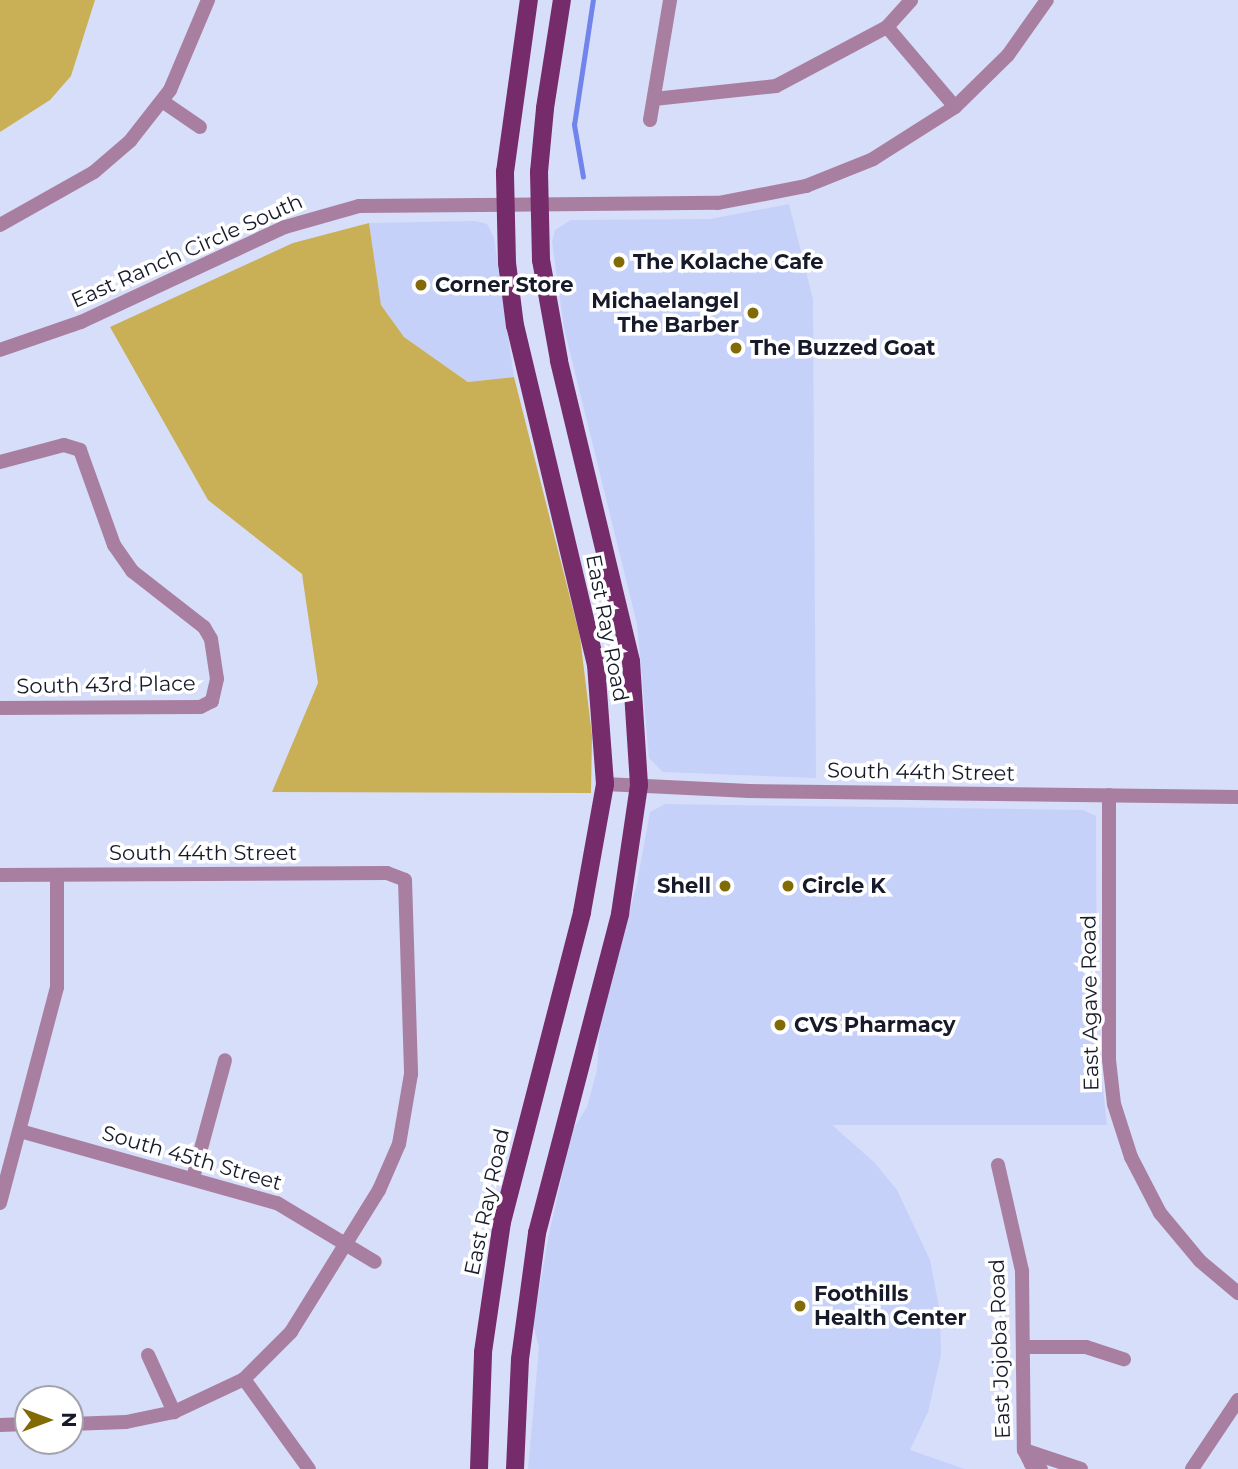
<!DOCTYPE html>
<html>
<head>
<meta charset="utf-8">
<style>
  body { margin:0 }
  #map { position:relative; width:1238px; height:1469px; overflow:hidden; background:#d7def9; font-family:Montserrat,sans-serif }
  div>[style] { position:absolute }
  .built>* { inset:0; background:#c6d1fa }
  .green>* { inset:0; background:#c9af55 }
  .stream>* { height:4.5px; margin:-2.25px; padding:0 2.25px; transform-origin:2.25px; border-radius:2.25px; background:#7184ec }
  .minor>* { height:14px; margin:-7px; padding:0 7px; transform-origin:7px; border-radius:7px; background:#a97fa1 }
  .major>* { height:18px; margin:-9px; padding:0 9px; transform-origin:9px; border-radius:9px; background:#762b6b }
  .dots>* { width:19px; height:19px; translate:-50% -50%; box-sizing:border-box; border:4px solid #fff; border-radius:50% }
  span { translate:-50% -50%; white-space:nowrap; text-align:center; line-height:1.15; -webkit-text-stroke:7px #fff; paint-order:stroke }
  .street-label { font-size:21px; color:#161a2a }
  .poi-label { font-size:21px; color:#161a2a; font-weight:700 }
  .left { translate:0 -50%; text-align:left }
  .right { translate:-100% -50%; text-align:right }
  .north { position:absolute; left:14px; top:1385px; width:70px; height:70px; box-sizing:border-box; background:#fff; border:2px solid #a2a3aa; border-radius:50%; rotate:90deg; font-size:19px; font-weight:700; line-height:28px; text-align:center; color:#161a2a }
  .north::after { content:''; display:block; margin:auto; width:24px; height:32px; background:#826b05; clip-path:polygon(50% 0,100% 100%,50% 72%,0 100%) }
</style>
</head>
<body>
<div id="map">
  <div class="built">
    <i style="clip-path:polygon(789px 204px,813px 299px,816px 778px,663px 772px,649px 758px,637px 624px,564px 328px,552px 242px,555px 230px,571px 220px,710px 219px)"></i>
    <i style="clip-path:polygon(475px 221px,487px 224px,494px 238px,514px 377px,469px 382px,404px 337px,381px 305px,369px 223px)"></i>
    <i style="clip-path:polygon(665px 804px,1083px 810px,1096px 816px,1097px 1034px,1107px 1125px,832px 1125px,874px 1162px,897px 1190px,930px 1260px,940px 1312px,941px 1355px,928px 1412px,910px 1450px,965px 1469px,528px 1469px,539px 1348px,533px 1324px,549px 1234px,572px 1131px,587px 1107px,597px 1070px,600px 1022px,637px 883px,650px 812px)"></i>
  </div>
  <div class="green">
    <i style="clip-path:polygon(0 0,95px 0,71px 76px,50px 100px,0 132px)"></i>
    <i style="clip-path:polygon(369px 223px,381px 305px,404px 337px,468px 382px,514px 377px,580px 637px,592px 735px,591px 793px,272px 792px,318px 683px,302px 574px,208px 500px,110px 327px,293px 243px)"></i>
  </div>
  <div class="stream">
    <i style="left:583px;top:177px;width:53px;rotate:-99.8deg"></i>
    <i style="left:574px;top:125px;width:126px;rotate:-81.4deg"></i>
  </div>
  <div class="minor">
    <i style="left:887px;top:27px;width:105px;rotate:49.6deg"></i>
    <i style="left:654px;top:99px;width:123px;rotate:-6.1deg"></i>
    <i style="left:776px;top:86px;width:126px;rotate:-28deg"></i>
    <i style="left:887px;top:27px;width:36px;rotate:-48deg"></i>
    <i style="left:162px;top:101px;width:46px;rotate:34.4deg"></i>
    <i style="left:650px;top:120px;width:122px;rotate:-80.5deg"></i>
    <i style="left:0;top:225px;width:108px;rotate:-29.4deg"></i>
    <i style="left:94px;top:172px;width:48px;rotate:-40.7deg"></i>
    <i style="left:130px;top:141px;width:65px;rotate:-51.9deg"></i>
    <i style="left:170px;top:90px;width:98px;rotate:-67.1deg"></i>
    <i style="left:0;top:350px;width:86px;rotate:-19.1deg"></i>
    <i style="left:81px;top:322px;width:225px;rotate:-25deg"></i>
    <i style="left:285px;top:227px;width:77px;rotate:-15.8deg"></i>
    <i style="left:359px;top:206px;width:359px;rotate:-0.5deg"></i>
    <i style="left:718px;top:203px;width:90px;rotate:-10.9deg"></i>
    <i style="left:806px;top:186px;width:72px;rotate:-21.9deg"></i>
    <i style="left:873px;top:159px;width:97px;rotate:-32.4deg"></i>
    <i style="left:955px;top:107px;width:74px;rotate:-44.5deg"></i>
    <i style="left:1008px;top:55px;width:67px;rotate:-54.7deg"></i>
    <i style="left:0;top:462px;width:66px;rotate:-14.9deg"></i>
    <i style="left:64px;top:445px;width:17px;rotate:17deg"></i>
    <i style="left:80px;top:450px;width:101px;rotate:70.3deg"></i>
    <i style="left:114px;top:545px;width:32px;rotate:55deg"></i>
    <i style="left:132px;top:571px;width:91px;rotate:37.9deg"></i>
    <i style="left:204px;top:627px;width:14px;rotate:60deg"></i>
    <i style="left:211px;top:639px;width:40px;rotate:81.5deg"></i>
    <i style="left:217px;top:679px;width:23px;rotate:103deg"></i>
    <i style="left:212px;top:701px;width:13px;rotate:153deg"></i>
    <i style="left:200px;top:707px;width:200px;rotate:179.7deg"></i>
    <i style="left:605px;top:784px;width:144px;rotate:2.8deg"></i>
    <i style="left:749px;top:791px;width:489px;rotate:0.7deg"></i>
    <i style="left:1109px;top:795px;width:265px;rotate:90deg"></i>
    <i style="left:1109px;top:1060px;width:44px;rotate:83.5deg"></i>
    <i style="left:1114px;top:1104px;width:56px;rotate:72.2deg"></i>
    <i style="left:1131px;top:1157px;width:63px;rotate:62.6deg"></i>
    <i style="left:1160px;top:1213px;width:62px;rotate:50.2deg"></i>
    <i style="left:1200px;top:1261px;width:50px;rotate:40.1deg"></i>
    <i style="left:0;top:875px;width:387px;rotate:-0.3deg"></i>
    <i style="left:387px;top:873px;width:19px;rotate:21deg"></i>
    <i style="left:405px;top:880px;width:194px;rotate:88.2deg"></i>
    <i style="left:411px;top:1074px;width:71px;rotate:99.7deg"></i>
    <i style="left:399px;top:1144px;width:50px;rotate:113.5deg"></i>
    <i style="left:379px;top:1190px;width:167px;rotate:121.8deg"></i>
    <i style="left:291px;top:1332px;width:66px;rotate:135deg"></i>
    <i style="left:244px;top:1379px;width:111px;rotate:54.2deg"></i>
    <i style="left:20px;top:1131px;width:267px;rotate:15.7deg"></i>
    <i style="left:277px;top:1203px;width:114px;rotate:31deg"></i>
    <i style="left:998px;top:1165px;width:109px;rotate:77.2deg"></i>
    <i style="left:1022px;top:1271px;width:179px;rotate:89.4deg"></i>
    <i style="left:1024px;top:1450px;width:16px;rotate:63deg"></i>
    <i style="left:1031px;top:1464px;width:11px;rotate:27deg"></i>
    <i style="left:193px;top:1178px;width:122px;rotate:-74.8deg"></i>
    <i style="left:0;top:1203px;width:223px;rotate:-75.2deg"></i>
    <i style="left:57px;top:987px;width:112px;rotate:-90deg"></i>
    <i style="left:1023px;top:1347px;width:63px"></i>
    <i style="left:1086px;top:1347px;width:40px;rotate:18deg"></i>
    <i style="left:148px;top:1355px;width:63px;rotate:65.5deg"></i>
    <i style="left:70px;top:1424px;width:56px;rotate:-2deg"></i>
    <i style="left:126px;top:1422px;width:49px;rotate:-11.8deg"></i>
    <i style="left:174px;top:1412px;width:77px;rotate:-25.2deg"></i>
    <i style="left:0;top:1425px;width:28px;rotate:-2deg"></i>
    <i style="left:1024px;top:1450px;width:60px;rotate:18.4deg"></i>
    <i style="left:1192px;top:1469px;width:83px;rotate:-56.3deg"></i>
  </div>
  <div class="major">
    <i style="left:479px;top:1469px;width:117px;rotate:-88deg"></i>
    <i style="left:483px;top:1352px;width:131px;rotate:-81.7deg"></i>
    <i style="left:502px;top:1222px;width:320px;rotate:-75.5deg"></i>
    <i style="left:582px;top:912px;width:130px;rotate:-79.8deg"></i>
    <i style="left:605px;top:784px;width:119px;rotate:-94.3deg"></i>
    <i style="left:596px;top:665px;width:349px;rotate:-103.4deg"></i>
    <i style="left:515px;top:326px;width:64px;rotate:-97.2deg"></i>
    <i style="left:507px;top:263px;width:91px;rotate:-91.3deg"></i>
    <i style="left:505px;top:172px;width:174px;rotate:-82.1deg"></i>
    <i style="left:515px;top:1469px;width:110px;rotate:-87.4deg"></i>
    <i style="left:520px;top:1359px;width:127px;rotate:-82.3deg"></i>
    <i style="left:537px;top:1233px;width:330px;rotate:-75.4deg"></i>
    <i style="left:620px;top:914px;width:130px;rotate:-81.6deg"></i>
    <i style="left:639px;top:785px;width:124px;rotate:-93.7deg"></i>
    <i style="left:631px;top:661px;width:309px;rotate:-103.5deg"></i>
    <i style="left:559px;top:360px;width:102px;rotate:-100.2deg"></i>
    <i style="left:541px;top:260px;width:88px;rotate:-91.3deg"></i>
    <i style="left:539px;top:172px;width:64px;rotate:-84.6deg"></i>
    <i style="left:545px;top:108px;width:109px;rotate:-81.1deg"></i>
  </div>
  <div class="dots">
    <i style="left:619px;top:262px;background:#826b05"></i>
    <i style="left:421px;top:285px;background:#826b05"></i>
    <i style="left:753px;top:313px;background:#826b05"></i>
    <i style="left:736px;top:348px;background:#826b05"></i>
    <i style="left:725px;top:886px;background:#826b05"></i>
    <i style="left:788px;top:886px;background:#826b05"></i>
    <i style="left:780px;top:1025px;background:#826b05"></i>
    <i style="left:800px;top:1306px;background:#826b05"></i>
  </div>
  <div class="street-label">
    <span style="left:187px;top:251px;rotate:-24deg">East Ranch Circle South</span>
    <span style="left:607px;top:628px;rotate:79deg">East Ray Road</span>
    <span style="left:106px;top:685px;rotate:-1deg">South 43rd Place</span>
    <span style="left:921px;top:772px;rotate:1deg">South 44th Street</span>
    <span style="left:203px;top:853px">South 44th Street</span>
    <span style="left:1090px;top:1003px;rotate:-91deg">East Agave Road</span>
    <span style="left:192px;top:1158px;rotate:16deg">South 45th Street</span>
    <span style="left:487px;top:1202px;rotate:-78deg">East Ray Road</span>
    <span style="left:1000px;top:1349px;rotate:-92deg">East Jojoba Road</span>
  </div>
  <div class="poi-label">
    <span class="left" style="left:633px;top:262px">The Kolache Cafe</span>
    <span class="left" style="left:435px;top:285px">Corner Store</span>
    <span class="right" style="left:739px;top:313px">Michaelangel<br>The Barber</span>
    <span class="left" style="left:750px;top:348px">The Buzzed Goat</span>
    <span class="right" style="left:711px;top:886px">Shell</span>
    <span class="left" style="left:802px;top:886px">Circle K</span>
    <span class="left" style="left:794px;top:1025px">CVS Pharmacy</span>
    <span class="left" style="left:814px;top:1306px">Foothills<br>Health Center</span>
  </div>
  <div class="north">N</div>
</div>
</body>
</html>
